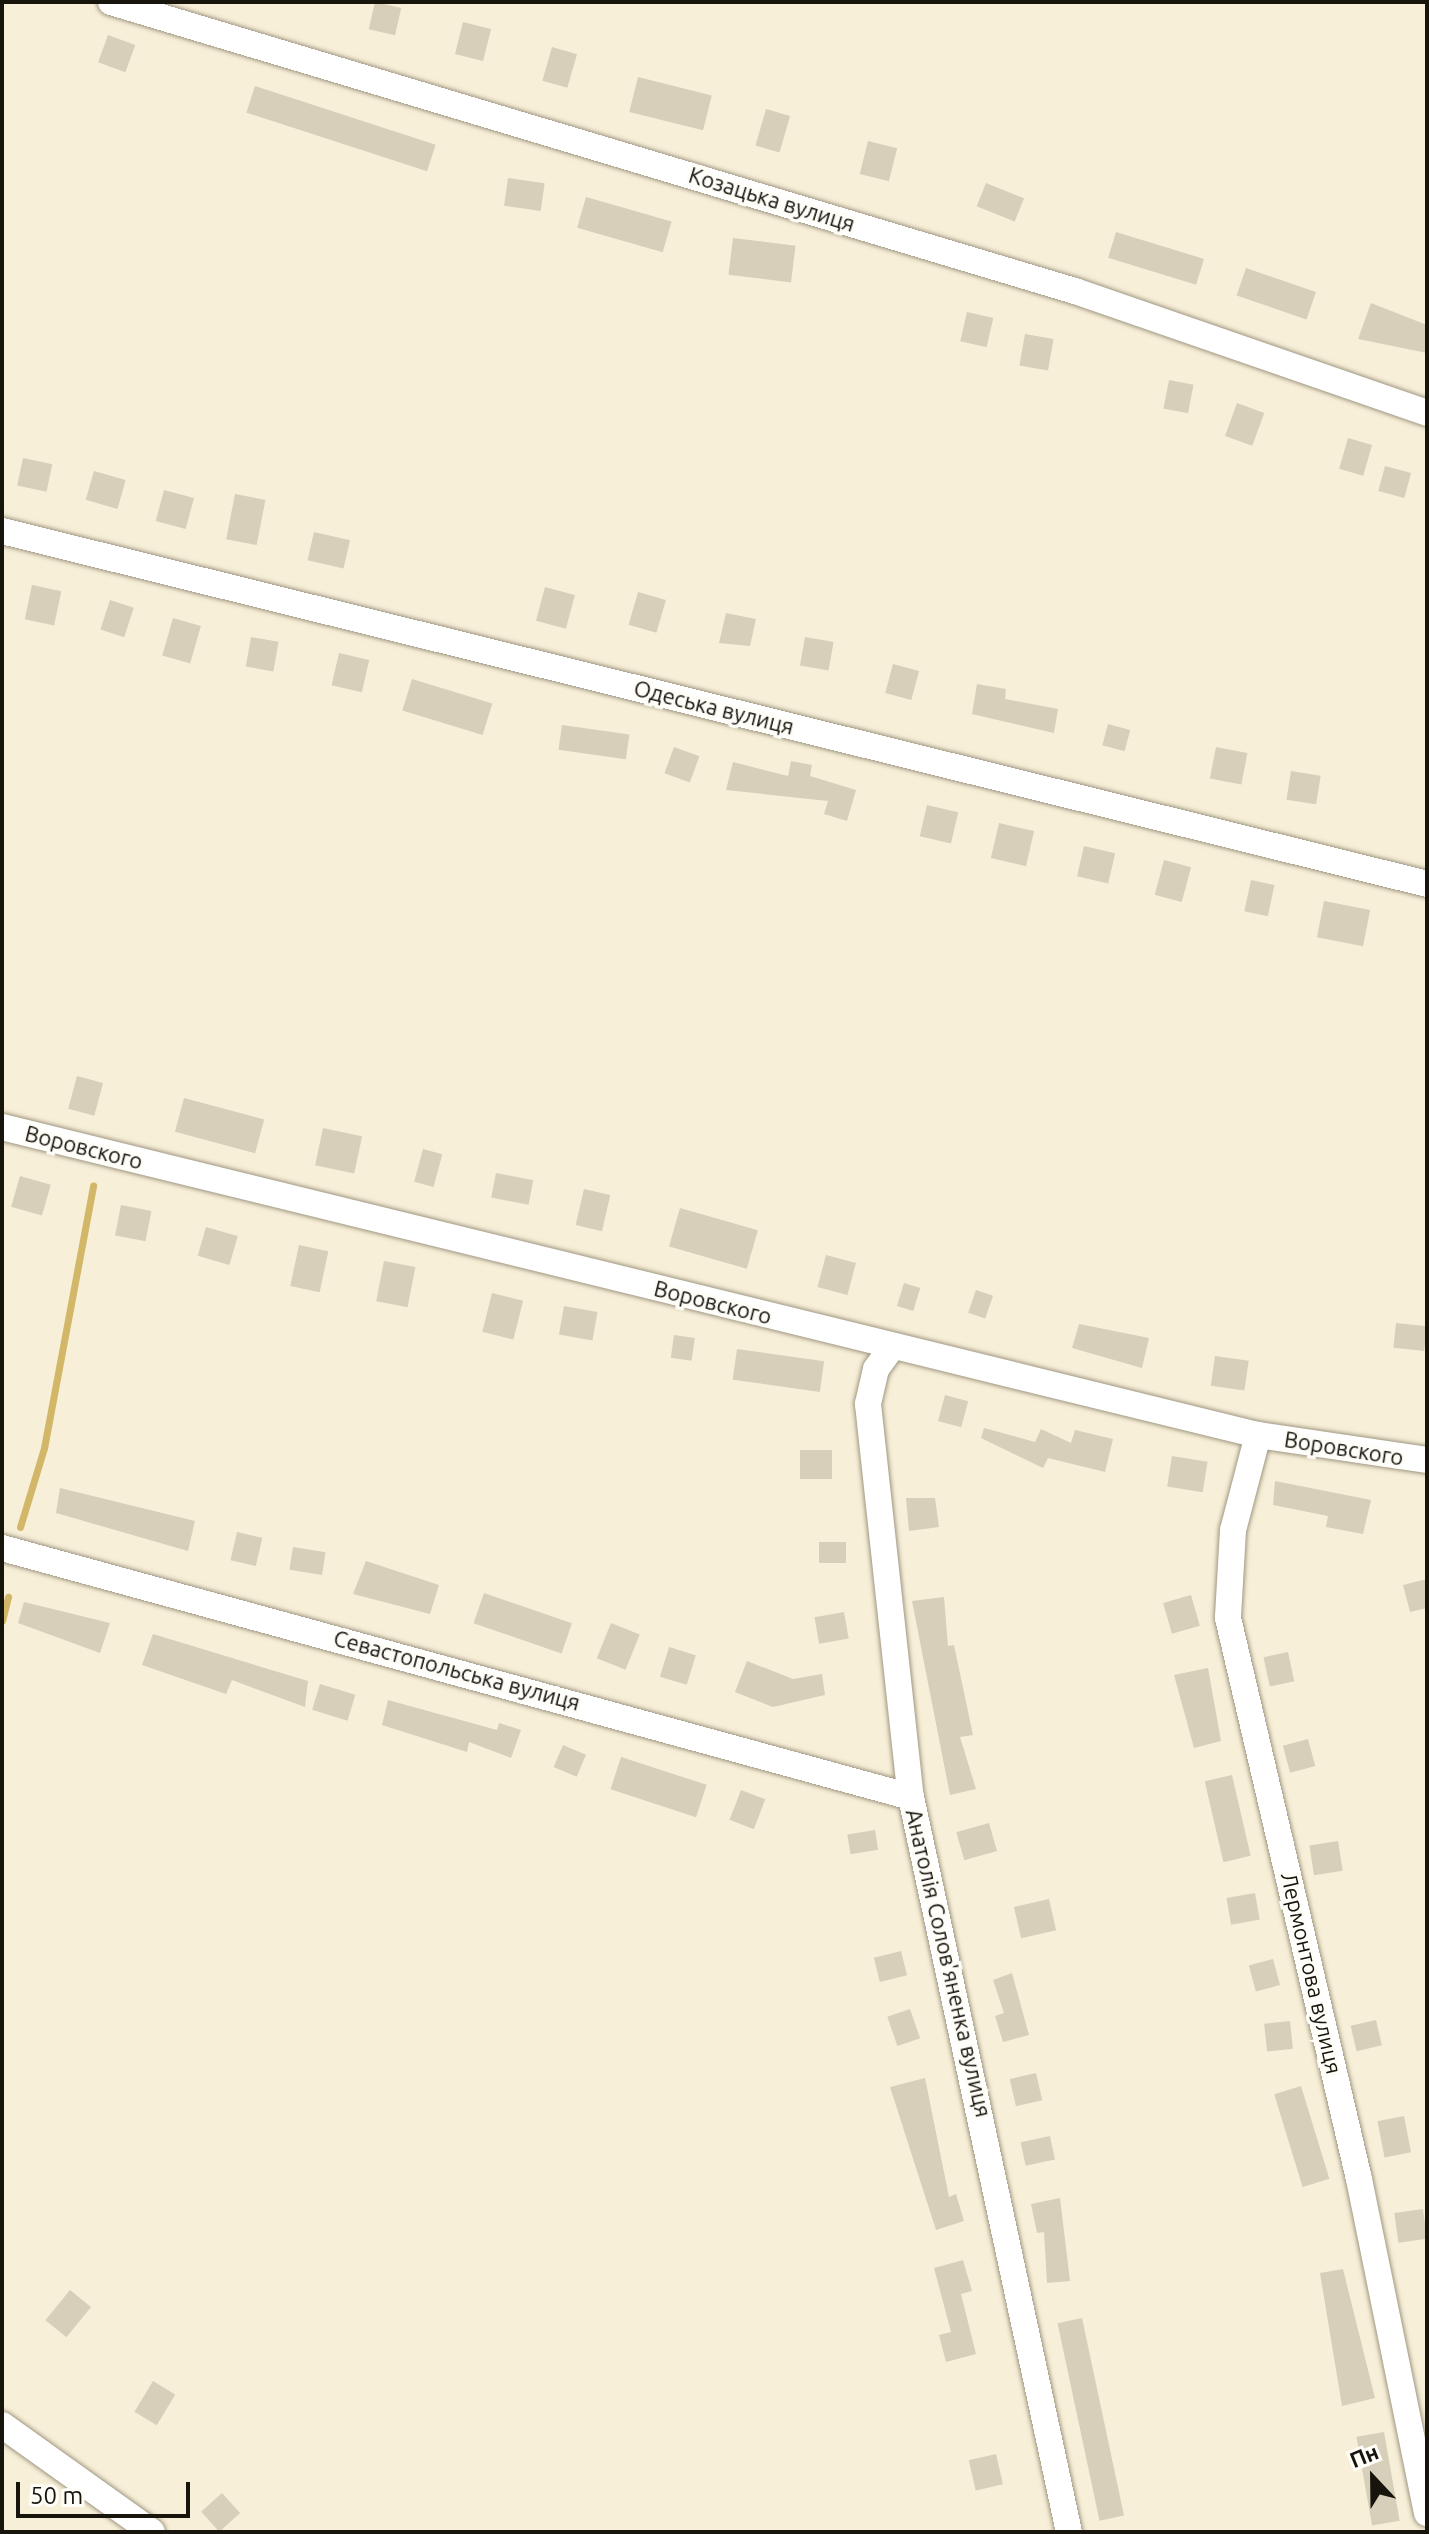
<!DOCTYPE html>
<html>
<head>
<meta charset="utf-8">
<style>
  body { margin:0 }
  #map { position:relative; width:1429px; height:2534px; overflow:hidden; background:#f8efd8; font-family:Ubuntu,sans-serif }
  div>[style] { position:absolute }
  .stream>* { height:7px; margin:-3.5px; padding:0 3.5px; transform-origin:3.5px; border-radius:3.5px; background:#d3b769 }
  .building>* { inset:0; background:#d7cfb9; transform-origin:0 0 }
  .roads { filter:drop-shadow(0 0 2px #9f9782) drop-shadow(0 0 2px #9f9782) }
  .street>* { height:26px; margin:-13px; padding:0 13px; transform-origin:13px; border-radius:13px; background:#fff }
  span { translate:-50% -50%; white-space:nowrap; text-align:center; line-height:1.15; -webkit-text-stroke:7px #fefdf8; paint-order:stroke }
  .street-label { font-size:22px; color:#17140c }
  .frame { position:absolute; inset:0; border:4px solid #17140c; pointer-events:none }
  .north { position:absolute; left:1333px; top:2438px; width:80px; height:80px; -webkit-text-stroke:6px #fefdf8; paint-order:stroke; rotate:338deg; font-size:22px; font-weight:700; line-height:32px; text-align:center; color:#17140c }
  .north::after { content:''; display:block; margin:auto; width:28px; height:36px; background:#17140c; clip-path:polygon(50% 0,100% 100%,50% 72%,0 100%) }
  .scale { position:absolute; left:16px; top:2482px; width:174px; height:36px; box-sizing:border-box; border:4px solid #17140c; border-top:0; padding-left:10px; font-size:24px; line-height:28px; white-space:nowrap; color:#17140c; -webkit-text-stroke:6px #fefdf8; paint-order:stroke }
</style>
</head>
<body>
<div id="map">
  <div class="stream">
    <i style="left:20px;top:1527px;width:83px;rotate:-73.1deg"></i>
    <i style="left:44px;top:1448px;width:267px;rotate:-79.4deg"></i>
    <i style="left:2px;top:1621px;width:25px;rotate:-76deg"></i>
  </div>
  <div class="building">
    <i style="left:375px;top:2px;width:27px;height:28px;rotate:13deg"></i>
    <i style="left:463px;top:22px;width:29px;height:33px;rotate:14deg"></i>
    <i style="left:108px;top:35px;width:29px;height:29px;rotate:20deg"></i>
    <i style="left:552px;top:47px;width:26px;height:35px;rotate:16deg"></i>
    <i style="left:638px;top:77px;width:76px;height:36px;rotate:14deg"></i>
    <i style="left:255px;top:86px;width:190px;height:28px;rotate:18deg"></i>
    <i style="left:766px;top:109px;width:25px;height:38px;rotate:16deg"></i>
    <i style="left:868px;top:141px;width:30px;height:34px;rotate:14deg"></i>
    <i style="left:508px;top:178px;width:37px;height:28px;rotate:8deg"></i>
    <i style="left:986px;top:183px;width:41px;height:25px;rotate:22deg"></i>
    <i style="left:586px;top:197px;width:89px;height:32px;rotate:16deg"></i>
    <i style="left:1116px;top:232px;width:92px;height:27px;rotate:17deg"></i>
    <i style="left:733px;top:238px;width:63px;height:37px;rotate:7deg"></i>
    <i style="left:1246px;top:268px;width:74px;height:29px;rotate:19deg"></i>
    <i style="clip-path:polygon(1371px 303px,1427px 325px,1427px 353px,1358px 339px)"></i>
    <i style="left:967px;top:312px;width:27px;height:30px;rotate:13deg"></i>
    <i style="left:1025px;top:334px;width:29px;height:32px;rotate:10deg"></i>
    <i style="left:1169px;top:380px;width:25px;height:29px;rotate:11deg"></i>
    <i style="left:1237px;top:403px;width:29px;height:35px;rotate:20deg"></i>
    <i style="left:1348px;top:438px;width:25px;height:32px;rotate:16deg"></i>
    <i style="left:23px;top:458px;width:30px;height:28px;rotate:12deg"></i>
    <i style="left:1385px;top:466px;width:27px;height:26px;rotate:15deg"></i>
    <i style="left:94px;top:471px;width:33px;height:30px;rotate:16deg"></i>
    <i style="left:164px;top:490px;width:31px;height:32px;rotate:15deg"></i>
    <i style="left:235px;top:494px;width:31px;height:46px;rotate:11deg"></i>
    <i style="left:314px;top:532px;width:37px;height:29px;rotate:13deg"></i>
    <i style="left:32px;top:585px;width:30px;height:35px;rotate:12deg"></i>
    <i style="left:545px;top:587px;width:31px;height:35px;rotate:15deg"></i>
    <i style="left:638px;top:592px;width:29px;height:34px;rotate:16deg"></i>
    <i style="left:110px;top:600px;width:25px;height:31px;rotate:18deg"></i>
    <i style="clip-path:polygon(726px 613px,756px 619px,750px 646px,719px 643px)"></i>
    <i style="left:173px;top:618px;width:29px;height:39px;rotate:16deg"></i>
    <i style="left:251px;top:637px;width:28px;height:30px;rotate:10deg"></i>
    <i style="left:805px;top:637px;width:29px;height:29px;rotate:10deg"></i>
    <i style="left:339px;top:653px;width:31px;height:33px;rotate:13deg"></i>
    <i style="left:893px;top:664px;width:27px;height:30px;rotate:15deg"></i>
    <i style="left:412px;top:679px;width:84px;height:33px;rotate:17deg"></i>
    <i style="clip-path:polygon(977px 684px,1006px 689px,1005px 699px,1058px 709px,1054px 733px,972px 714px)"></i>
    <i style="left:1108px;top:724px;width:23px;height:22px;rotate:15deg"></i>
    <i style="left:562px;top:725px;width:68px;height:25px;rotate:8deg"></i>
    <i style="left:674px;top:747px;width:27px;height:28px;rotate:20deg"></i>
    <i style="left:1216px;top:747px;width:32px;height:32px;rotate:11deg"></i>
    <i style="clip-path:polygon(791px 761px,812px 765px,810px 776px,856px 790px,847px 821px,824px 814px,828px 801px,726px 790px,733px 762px,788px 776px)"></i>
    <i style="left:1291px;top:771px;width:30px;height:29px;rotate:9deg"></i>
    <i style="left:927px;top:805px;width:32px;height:32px;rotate:13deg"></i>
    <i style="left:999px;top:823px;width:36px;height:36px;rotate:13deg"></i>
    <i style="left:1084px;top:846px;width:32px;height:31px;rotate:13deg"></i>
    <i style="left:1164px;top:860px;width:28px;height:36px;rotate:15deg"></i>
    <i style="left:1251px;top:880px;width:24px;height:32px;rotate:12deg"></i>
    <i style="left:1324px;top:901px;width:47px;height:37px;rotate:11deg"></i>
    <i style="left:77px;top:1076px;width:27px;height:34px;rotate:15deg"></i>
    <i style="left:184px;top:1098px;width:83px;height:35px;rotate:15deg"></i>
    <i style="left:323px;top:1128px;width:40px;height:38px;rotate:12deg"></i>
    <i style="left:423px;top:1149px;width:20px;height:34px;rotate:15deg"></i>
    <i style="left:496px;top:1173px;width:38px;height:25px;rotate:11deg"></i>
    <i style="left:20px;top:1176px;width:32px;height:32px;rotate:16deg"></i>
    <i style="left:584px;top:1189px;width:27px;height:37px;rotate:13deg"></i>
    <i style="left:121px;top:1205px;width:31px;height:31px;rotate:11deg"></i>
    <i style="left:680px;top:1208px;width:81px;height:40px;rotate:16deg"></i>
    <i style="left:206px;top:1227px;width:33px;height:30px;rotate:16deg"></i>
    <i style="left:299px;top:1245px;width:30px;height:42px;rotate:12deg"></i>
    <i style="left:826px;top:1255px;width:31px;height:33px;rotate:15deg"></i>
    <i style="left:384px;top:1261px;width:32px;height:41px;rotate:11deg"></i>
    <i style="left:904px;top:1283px;width:17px;height:24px;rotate:17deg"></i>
    <i style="left:976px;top:1290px;width:18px;height:24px;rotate:19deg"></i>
    <i style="left:492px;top:1293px;width:32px;height:40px;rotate:14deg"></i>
    <i style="left:564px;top:1306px;width:34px;height:29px;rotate:10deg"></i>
    <i style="left:1396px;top:1323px;width:31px;height:25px;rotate:6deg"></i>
    <i style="clip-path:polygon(1079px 1324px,1149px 1338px,1142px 1368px,1072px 1348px)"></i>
    <i style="left:674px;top:1335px;width:21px;height:23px;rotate:8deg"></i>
    <i style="left:737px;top:1349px;width:88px;height:31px;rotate:8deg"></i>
    <i style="left:1215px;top:1356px;width:34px;height:30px;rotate:8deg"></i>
    <i style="left:945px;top:1395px;width:24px;height:27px;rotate:15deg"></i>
    <i style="clip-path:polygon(984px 1428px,1035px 1442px,1041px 1429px,1071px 1443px,1075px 1430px,1113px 1439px,1105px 1472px,1048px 1458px,1043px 1468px,981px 1438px)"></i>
    <i style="left:832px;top:1450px;width:29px;height:32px;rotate:90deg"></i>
    <i style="left:1172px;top:1456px;width:36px;height:31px;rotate:9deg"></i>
    <i style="clip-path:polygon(1275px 1481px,1371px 1500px,1363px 1534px,1326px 1527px,1328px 1516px,1273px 1505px)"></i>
    <i style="clip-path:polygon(60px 1488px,195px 1521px,188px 1551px,56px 1513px)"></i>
    <i style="clip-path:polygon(906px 1498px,935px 1498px,939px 1527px,909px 1531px)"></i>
    <i style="left:237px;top:1532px;width:26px;height:29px;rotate:13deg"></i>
    <i style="left:846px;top:1542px;width:21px;height:27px;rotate:90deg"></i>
    <i style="left:293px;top:1547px;width:33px;height:23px;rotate:9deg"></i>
    <i style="clip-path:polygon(366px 1561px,439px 1585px,430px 1614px,353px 1594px)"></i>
    <i style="clip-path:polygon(1427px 1579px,1427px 1608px,1410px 1612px,1403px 1585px)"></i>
    <i style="left:484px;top:1593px;width:93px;height:32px;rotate:19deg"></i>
    <i style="left:1191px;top:1595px;width:32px;height:29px;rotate:74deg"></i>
    <i style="clip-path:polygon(944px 1597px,948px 1646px,954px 1645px,973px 1735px,960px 1737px,976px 1789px,950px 1795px,912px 1601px)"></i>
    <i style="clip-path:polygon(24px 1602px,110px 1623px,100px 1653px,18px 1623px)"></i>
    <i style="left:844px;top:1612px;width:27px;height:30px;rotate:80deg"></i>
    <i style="left:611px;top:1623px;width:31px;height:38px;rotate:22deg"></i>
    <i style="clip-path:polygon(153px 1634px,308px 1681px,305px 1707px,232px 1680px,226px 1694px,142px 1665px)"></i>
    <i style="left:669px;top:1647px;width:28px;height:31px;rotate:17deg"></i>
    <i style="left:1288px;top:1652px;width:30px;height:25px;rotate:78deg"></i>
    <i style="clip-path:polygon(747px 1661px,793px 1679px,822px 1674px,825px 1695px,773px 1707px,735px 1692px)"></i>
    <i style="clip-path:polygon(1208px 1668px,1221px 1741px,1194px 1748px,1174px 1675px)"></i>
    <i style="left:320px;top:1684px;width:37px;height:27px;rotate:17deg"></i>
    <i style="clip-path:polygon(388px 1700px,497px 1730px,499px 1723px,521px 1730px,511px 1758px,469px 1742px,467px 1752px,382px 1725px)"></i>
    <i style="left:1308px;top:1739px;width:28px;height:26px;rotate:75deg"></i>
    <i style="left:563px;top:1745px;width:25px;height:24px;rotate:23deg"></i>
    <i style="left:621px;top:1757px;width:90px;height:34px;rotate:18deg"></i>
    <i style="left:1232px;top:1775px;width:83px;height:28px;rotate:77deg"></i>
    <i style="left:741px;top:1790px;width:26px;height:32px;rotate:21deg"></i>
    <i style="left:989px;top:1823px;width:29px;height:34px;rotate:74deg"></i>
    <i style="left:875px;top:1830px;width:20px;height:28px;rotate:81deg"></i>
    <i style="left:1338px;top:1841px;width:30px;height:29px;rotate:81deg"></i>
    <i style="left:1255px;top:1893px;width:27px;height:29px;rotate:80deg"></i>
    <i style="left:1049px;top:1899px;width:32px;height:36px;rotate:77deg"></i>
    <i style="left:901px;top:1951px;width:25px;height:28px;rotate:76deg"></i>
    <i style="left:1273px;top:1959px;width:27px;height:25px;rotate:75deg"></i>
    <i style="clip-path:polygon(1012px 1973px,1029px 2035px,1003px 2042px,995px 2016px,1004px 2013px,993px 1980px)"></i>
    <i style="left:910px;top:2009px;width:31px;height:24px;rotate:71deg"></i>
    <i style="left:1376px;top:2020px;width:26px;height:26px;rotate:77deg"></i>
    <i style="left:1290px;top:2021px;width:28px;height:26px;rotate:84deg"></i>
    <i style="left:1036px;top:2073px;width:28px;height:27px;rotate:77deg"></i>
    <i style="clip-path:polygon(925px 2078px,949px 2197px,956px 2194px,964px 2221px,936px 2230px,890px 2087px)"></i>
    <i style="left:1301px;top:2086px;width:97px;height:28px;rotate:73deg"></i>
    <i style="left:1404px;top:2116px;width:37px;height:27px;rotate:79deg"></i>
    <i style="left:1050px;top:2136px;width:24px;height:30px;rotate:78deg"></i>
    <i style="clip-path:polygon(1060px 2198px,1070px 2281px,1047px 2283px,1044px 2232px,1037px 2233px,1031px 2204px)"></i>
    <i style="left:1423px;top:2209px;width:30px;height:29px;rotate:82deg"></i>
    <i style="clip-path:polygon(963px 2260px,972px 2291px,961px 2294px,976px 2354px,946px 2362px,939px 2335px,951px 2332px,934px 2268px)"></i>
    <i style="clip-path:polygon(1343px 2269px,1375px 2398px,1342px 2406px,1320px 2273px)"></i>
    <i style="left:70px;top:2290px;width:27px;height:39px;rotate:39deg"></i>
    <i style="left:1082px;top:2318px;width:202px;height:25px;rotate:78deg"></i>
    <i style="left:153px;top:2381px;width:26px;height:36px;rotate:31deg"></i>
    <i style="left:1384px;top:2432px;width:90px;height:28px;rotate:80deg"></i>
    <i style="left:996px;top:2454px;width:31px;height:28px;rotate:77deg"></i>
    <i style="left:222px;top:2493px;width:27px;height:28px;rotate:48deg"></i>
  </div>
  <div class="roads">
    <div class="street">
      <i style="left:111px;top:2px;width:1006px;rotate:16.69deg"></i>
      <i style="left:1075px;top:291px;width:373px;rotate:19.1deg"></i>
      <i style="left:2px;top:531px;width:1468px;rotate:13.91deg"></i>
      <i style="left:2px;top:1127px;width:1293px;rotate:13.78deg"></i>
      <i style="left:1258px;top:1435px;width:171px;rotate:8.4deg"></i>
      <i style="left:892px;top:1347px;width:27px;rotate:126deg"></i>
      <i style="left:876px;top:1369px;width:36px;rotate:103deg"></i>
      <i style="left:868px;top:1404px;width:395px;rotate:83.8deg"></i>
      <i style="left:911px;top:1797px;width:752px;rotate:77.87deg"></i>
      <i style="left:1258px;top:1435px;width:98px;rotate:104.7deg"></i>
      <i style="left:1233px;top:1530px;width:88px;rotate:93.3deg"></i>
      <i style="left:1228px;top:1618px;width:576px;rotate:76.86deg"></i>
      <i style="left:1359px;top:2179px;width:341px;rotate:78.5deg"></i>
      <i style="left:2px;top:1548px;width:942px;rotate:15.32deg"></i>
      <i style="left:2px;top:2425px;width:184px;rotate:35.5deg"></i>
    </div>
  </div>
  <div class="street-label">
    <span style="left:772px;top:199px;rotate:17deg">Козацька вулиця</span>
    <span style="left:714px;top:707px;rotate:14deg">Одеська вулиця</span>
    <span style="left:84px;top:1147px;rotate:14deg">Воровского</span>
    <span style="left:713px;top:1302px;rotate:14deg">Воровского</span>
    <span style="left:1344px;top:1448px;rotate:9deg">Воровского</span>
    <span style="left:457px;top:1670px;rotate:15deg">Севастопольська вулиця</span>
    <span style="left:949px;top:1963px;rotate:77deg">Анатолія Солов'яненка вулиця</span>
    <span style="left:1312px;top:1973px;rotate:77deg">Лермонтова вулиця</span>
  </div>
  <div class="frame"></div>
  <div class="north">Пн</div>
  <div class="scale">50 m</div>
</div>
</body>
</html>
